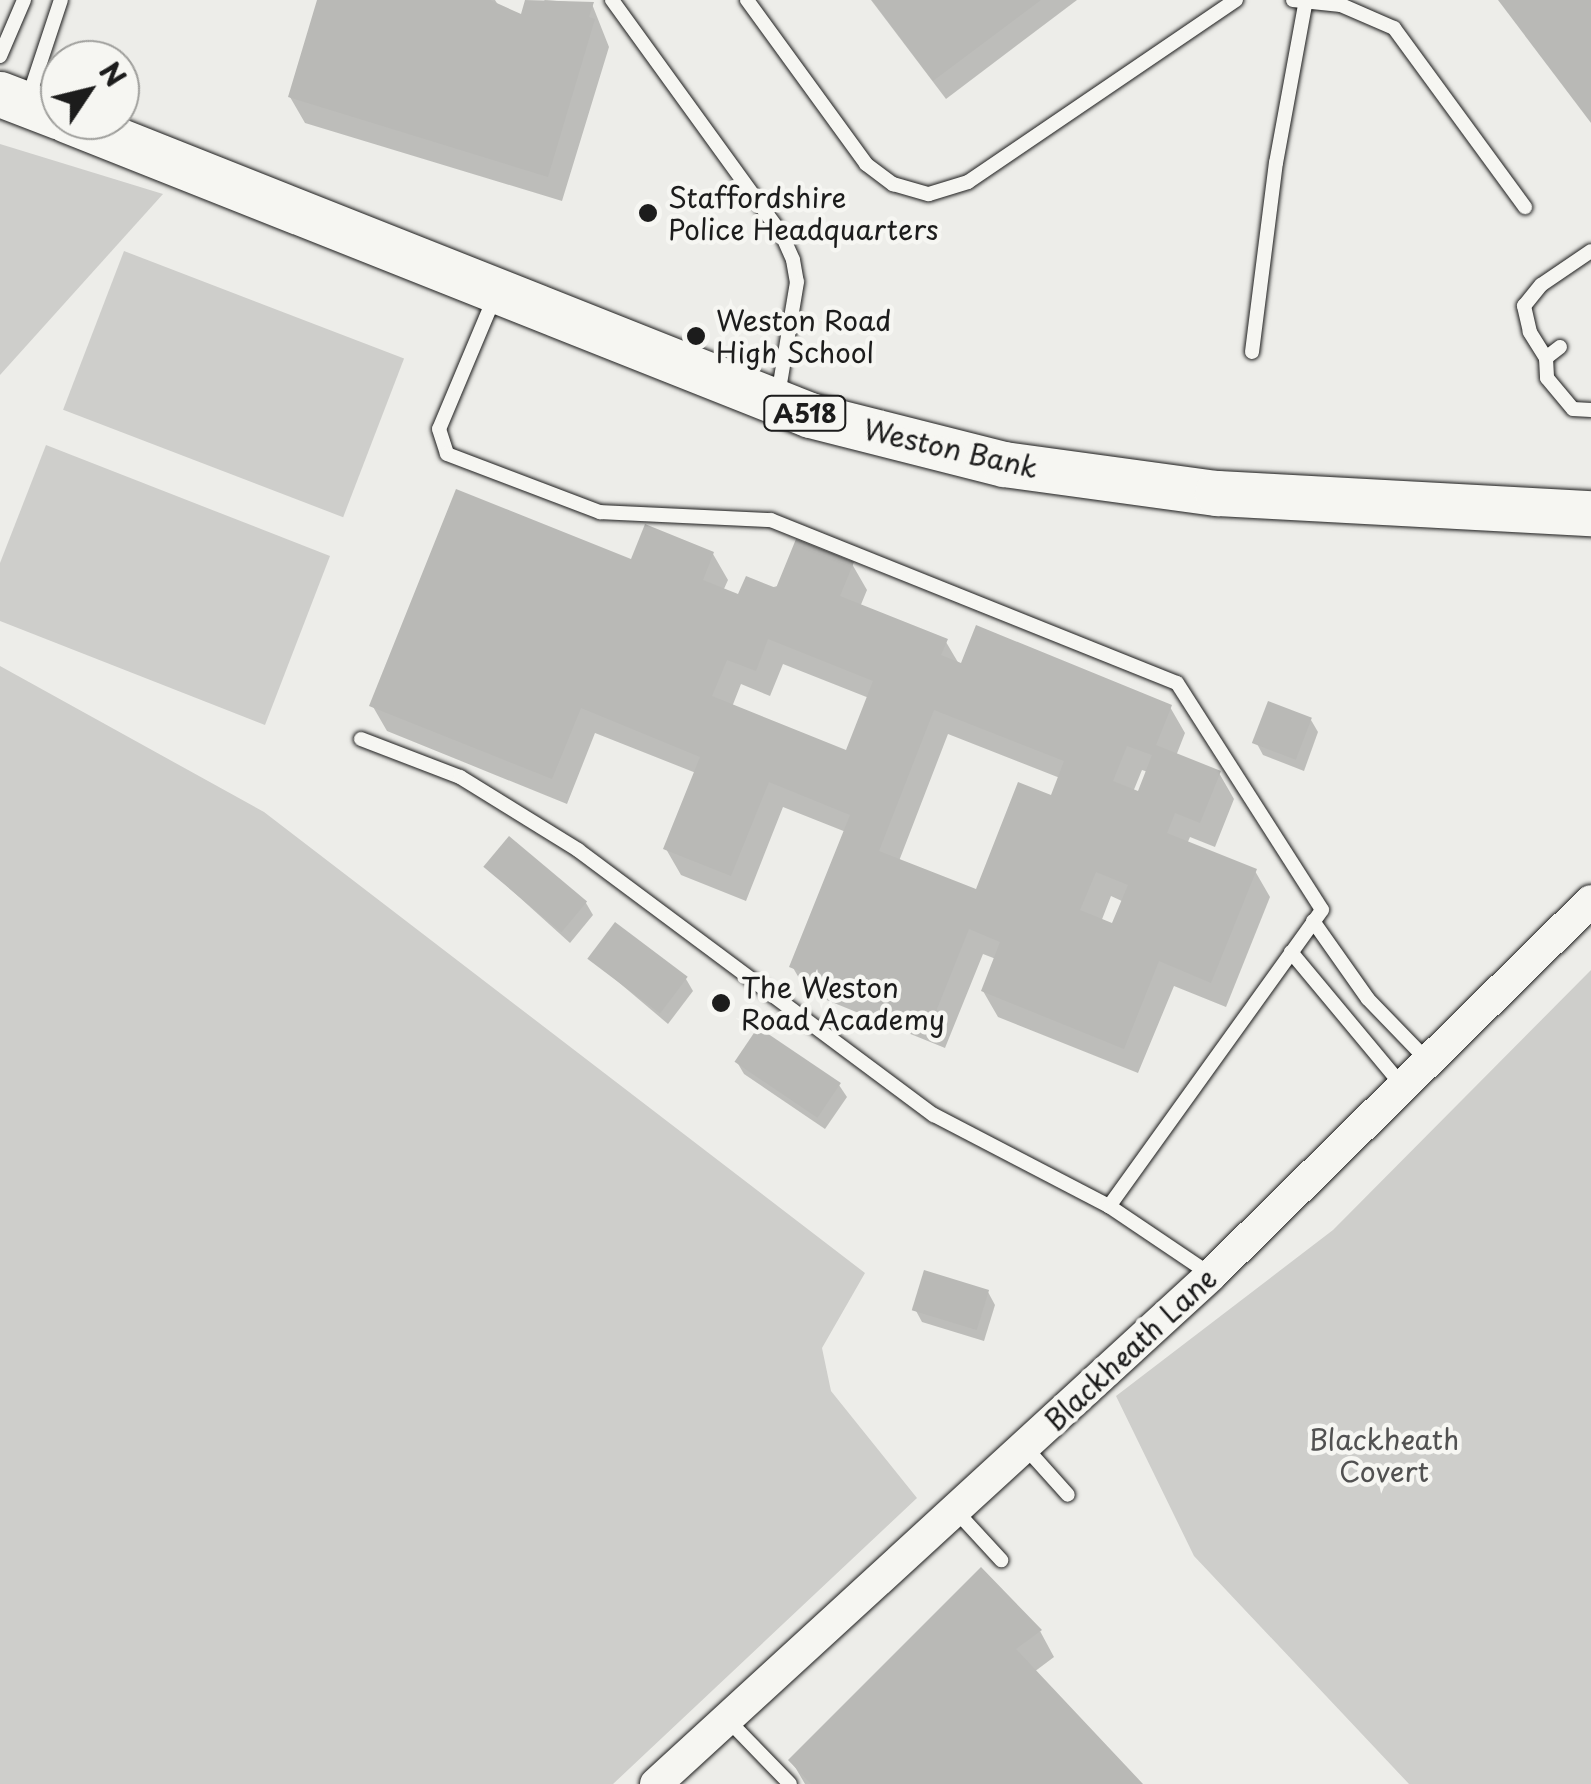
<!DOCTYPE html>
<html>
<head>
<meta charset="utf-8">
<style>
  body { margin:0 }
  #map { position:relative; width:1591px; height:1784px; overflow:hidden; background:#edede9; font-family:"Playpen Sans",sans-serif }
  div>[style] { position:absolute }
  .green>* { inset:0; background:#cececb; transform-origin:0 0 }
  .shadow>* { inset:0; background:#0003 }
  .building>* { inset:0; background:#b9b9b6; transform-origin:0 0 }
  .roads { filter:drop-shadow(0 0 2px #1c1c1c) drop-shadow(0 0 2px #1c1c1c) }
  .service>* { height:14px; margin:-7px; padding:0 7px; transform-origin:7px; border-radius:7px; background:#f6f6f2 }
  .tertiary>* { height:32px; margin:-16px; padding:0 16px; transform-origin:16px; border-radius:16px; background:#f6f6f2 }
  .trunk>* { height:45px; margin:-22.5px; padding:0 22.5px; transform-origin:22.5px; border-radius:22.5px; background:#f6f6f2 }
  .dots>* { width:28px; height:28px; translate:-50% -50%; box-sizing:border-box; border:5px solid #f6f6f2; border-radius:50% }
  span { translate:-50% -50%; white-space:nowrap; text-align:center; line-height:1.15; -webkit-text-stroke:9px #f6f6f2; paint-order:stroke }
  .shield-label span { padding:2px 8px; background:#f6f6f2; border:2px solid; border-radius:8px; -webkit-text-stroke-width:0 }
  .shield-label { font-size:25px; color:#1c1c1c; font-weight:700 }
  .poi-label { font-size:28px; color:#1c1c1c }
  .left { translate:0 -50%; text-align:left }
  .street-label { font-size:28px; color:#1c1c1c }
  .park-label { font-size:28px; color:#515151 }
  .north { position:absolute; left:40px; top:40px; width:100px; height:100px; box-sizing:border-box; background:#f6f6f2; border:2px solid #9f9f9c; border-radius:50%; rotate:55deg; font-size:28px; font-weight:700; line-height:40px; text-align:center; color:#1c1c1c }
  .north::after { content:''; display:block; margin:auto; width:35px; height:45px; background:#1c1c1c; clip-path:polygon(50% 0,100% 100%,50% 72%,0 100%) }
</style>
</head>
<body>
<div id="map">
  <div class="green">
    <i style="clip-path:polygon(0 144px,163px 194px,0 375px)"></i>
    <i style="left:124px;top:251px;width:300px;height:170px;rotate:21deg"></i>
    <i style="clip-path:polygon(46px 445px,330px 556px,265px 725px,0 621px,0 563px)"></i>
    <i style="clip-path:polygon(0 666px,264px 812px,865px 1273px,822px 1348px,831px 1391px,917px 1498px,613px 1784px,0 1784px)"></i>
    <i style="clip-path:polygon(1591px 970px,1591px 1784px,1409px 1784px,1194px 1556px,1116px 1396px,1333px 1230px)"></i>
  </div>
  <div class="shadow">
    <i style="clip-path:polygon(320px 0,495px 0,502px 11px,523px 18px,545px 0,592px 4px,609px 47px,562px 201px,305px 123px,290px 97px)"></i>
    <i style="clip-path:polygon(871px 0,1077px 0,946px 99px)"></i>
    <i style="clip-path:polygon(evenodd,713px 554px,728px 580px,723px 591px,740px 597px,852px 564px,867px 590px,860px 607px,946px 642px,959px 664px,1170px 707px,1185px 733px,1176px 756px,1219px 773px,1234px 799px,1215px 847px,1190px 837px,1187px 844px,1255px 871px,1270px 897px,1226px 1007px,1174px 986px,1138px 1073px,998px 1017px,983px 991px,996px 959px,983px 954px,945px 1048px,807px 992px,792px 966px,846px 832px,783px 807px,746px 901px,681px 875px,666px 849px,696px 773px,595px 733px,567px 804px,387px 731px,372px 705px,633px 562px,713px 554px,783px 664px,869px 698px,847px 753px,732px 707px,741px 684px,770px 696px,783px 664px,713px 554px,948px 734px,1060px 778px,1052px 798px,978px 892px,899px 861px,948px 734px,713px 554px,1142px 770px,1148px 772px,1139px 794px,1133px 792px,1142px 770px,713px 554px,1111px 896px,1124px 902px,1113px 927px,1101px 922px,1111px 896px)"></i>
    <i style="clip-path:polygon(1311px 720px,1318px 732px,1304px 771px,1263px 755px,1256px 742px)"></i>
    <i style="clip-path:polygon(486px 867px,586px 903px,593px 915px,570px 943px)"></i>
    <i style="clip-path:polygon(590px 958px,686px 979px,693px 991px,668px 1024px)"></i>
    <i style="clip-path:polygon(737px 1062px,839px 1085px,847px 1097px,825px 1129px,744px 1074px)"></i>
    <i style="clip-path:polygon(988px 1292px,995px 1305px,984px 1341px,922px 1322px,915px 1309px)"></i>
    <i style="clip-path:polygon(1040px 1631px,1054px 1657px,1034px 1672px,1140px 1784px,805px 1784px,791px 1760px)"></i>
  </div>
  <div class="building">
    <i style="clip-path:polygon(317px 0,490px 0,521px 14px,525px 0,594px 2px,589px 17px,595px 19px,548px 177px,288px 97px)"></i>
    <i style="clip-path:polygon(872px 0,1041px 0,933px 81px)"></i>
    <i style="clip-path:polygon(1498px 0,1591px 0,1591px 123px)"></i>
    <i style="clip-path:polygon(evenodd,456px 489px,631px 559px,645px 524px,714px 552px,703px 580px,738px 594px,746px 576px,776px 588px,796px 539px,854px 562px,840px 596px,948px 639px,941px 655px,961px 663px,976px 625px,1172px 705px,1156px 745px,1221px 771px,1200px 823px,1175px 813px,1167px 833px,1257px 869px,1211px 983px,1159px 961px,1124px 1049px,981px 991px,1000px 942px,969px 929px,931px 1024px,789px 967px,850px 815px,769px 782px,731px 876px,663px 849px,700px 757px,581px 708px,552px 779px,369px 706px,456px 489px,768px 639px,873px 681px,846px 750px,712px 696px,727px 660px,756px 671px,768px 639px,456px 489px,934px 710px,1064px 761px,1051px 795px,1018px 782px,976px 889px,879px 851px,934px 710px,456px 489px,1127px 746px,1152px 755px,1138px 791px,1113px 781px,1127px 746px,456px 489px,1096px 872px,1128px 885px,1112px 923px,1080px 910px,1096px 872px)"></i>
    <i style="left:1268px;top:701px;width:47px;height:45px;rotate:21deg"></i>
    <i style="left:509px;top:836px;width:102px;height:40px;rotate:40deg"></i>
    <i style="left:615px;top:922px;width:91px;height:46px;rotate:37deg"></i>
    <i style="left:758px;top:1027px;width:100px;height:42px;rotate:34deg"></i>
    <i style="left:924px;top:1270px;width:68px;height:42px;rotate:17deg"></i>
    <i style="clip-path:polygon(981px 1567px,1042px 1630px,1016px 1649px,1143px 1784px,811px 1784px,788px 1760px)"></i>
  </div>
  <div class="roads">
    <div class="service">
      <i style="left:612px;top:0;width:290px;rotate:54.1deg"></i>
      <i style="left:782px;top:235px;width:27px;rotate:66deg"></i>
      <i style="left:793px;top:260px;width:22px;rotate:80deg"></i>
      <i style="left:797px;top:282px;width:115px;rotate:99.5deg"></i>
      <i style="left:747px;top:0;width:203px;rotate:54deg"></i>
      <i style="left:866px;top:164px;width:34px;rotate:37deg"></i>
      <i style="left:893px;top:184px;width:37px;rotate:16deg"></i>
      <i style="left:929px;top:194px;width:41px;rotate:-17.1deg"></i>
      <i style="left:968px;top:182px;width:324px;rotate:-34.2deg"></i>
      <i style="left:1293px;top:0;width:48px;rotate:5.9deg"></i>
      <i style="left:1341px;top:5px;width:58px;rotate:23.5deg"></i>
      <i style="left:1394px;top:28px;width:222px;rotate:53.8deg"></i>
      <i style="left:0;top:56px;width:61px;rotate:-66.8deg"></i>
      <i style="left:28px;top:99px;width:104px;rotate:-71.6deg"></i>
      <i style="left:495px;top:296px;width:144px;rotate:112.8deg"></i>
      <i style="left:439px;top:429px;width:26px;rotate:72deg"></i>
      <i style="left:447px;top:454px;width:164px;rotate:20.8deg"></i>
      <i style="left:600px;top:512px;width:171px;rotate:2.7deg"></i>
      <i style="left:771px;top:520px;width:437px;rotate:21.9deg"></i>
      <i style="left:1177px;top:683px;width:269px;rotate:57.4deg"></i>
      <i style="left:1322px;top:910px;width:365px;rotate:125.7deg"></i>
      <i style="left:1560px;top:347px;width:18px;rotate:142deg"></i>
      <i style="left:1546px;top:358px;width:31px;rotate:-122deg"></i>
      <i style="left:1530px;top:332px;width:27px;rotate:-103deg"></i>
      <i style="left:1524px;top:306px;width:27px;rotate:-51deg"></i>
      <i style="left:1541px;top:285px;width:60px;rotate:-34.2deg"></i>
      <i style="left:1252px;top:352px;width:191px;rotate:-82.8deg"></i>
      <i style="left:1276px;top:163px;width:166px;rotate:-79.6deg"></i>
      <i style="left:1546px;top:358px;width:20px;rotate:87deg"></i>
      <i style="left:1547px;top:378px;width:40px;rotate:50deg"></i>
      <i style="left:1573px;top:409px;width:18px;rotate:3deg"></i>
      <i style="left:361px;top:739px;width:106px;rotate:21deg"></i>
      <i style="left:460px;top:777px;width:139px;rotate:31.7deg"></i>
      <i style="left:578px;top:850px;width:444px;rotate:36.7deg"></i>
      <i style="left:934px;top:1115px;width:197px;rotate:27.5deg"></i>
      <i style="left:1109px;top:1206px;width:122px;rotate:34deg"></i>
      <i style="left:1313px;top:921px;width:95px;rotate:54.8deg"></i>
      <i style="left:1368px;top:999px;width:86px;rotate:45.9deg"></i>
      <i style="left:1291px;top:952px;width:173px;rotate:50.2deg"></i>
      <i style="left:1025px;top:1447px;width:64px;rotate:48.1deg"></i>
      <i style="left:956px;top:1511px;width:67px;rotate:47.4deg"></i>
      <i style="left:728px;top:1720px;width:89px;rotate:45.9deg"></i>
    </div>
    <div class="tertiary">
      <i style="left:656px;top:1784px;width:753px;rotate:-42.52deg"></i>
      <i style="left:1211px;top:1275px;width:533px;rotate:-44.54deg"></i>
    </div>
    <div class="trunk">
      <i style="left:0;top:94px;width:64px;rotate:21deg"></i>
      <i style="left:67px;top:120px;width:799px;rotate:21.66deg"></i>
      <i style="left:810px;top:415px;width:200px;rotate:14.2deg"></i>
      <i style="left:1004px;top:464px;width:215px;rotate:7.8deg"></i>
      <i style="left:1217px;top:493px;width:375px;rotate:3.1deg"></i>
    </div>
  </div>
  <div class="dots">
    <i style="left:648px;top:213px;background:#1c1c1c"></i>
    <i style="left:696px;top:336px;background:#1c1c1c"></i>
    <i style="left:721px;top:1003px;background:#1c1c1c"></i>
  </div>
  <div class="shield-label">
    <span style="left:805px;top:413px">A518</span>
  </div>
  <div class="poi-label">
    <span class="left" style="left:668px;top:213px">Staffordshire<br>Police Headquarters</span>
    <span class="left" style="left:716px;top:336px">Weston Road<br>High School</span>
    <span class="left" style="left:741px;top:1003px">The Weston<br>Road Academy</span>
  </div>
  <div class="street-label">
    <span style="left:951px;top:448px;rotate:13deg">Weston Bank</span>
    <span style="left:1130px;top:1349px;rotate:-43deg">Blackheath Lane</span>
  </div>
  <div class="park-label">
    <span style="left:1384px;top:1455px">Blackheath<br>Covert</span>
  </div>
  <div class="north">N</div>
</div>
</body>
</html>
